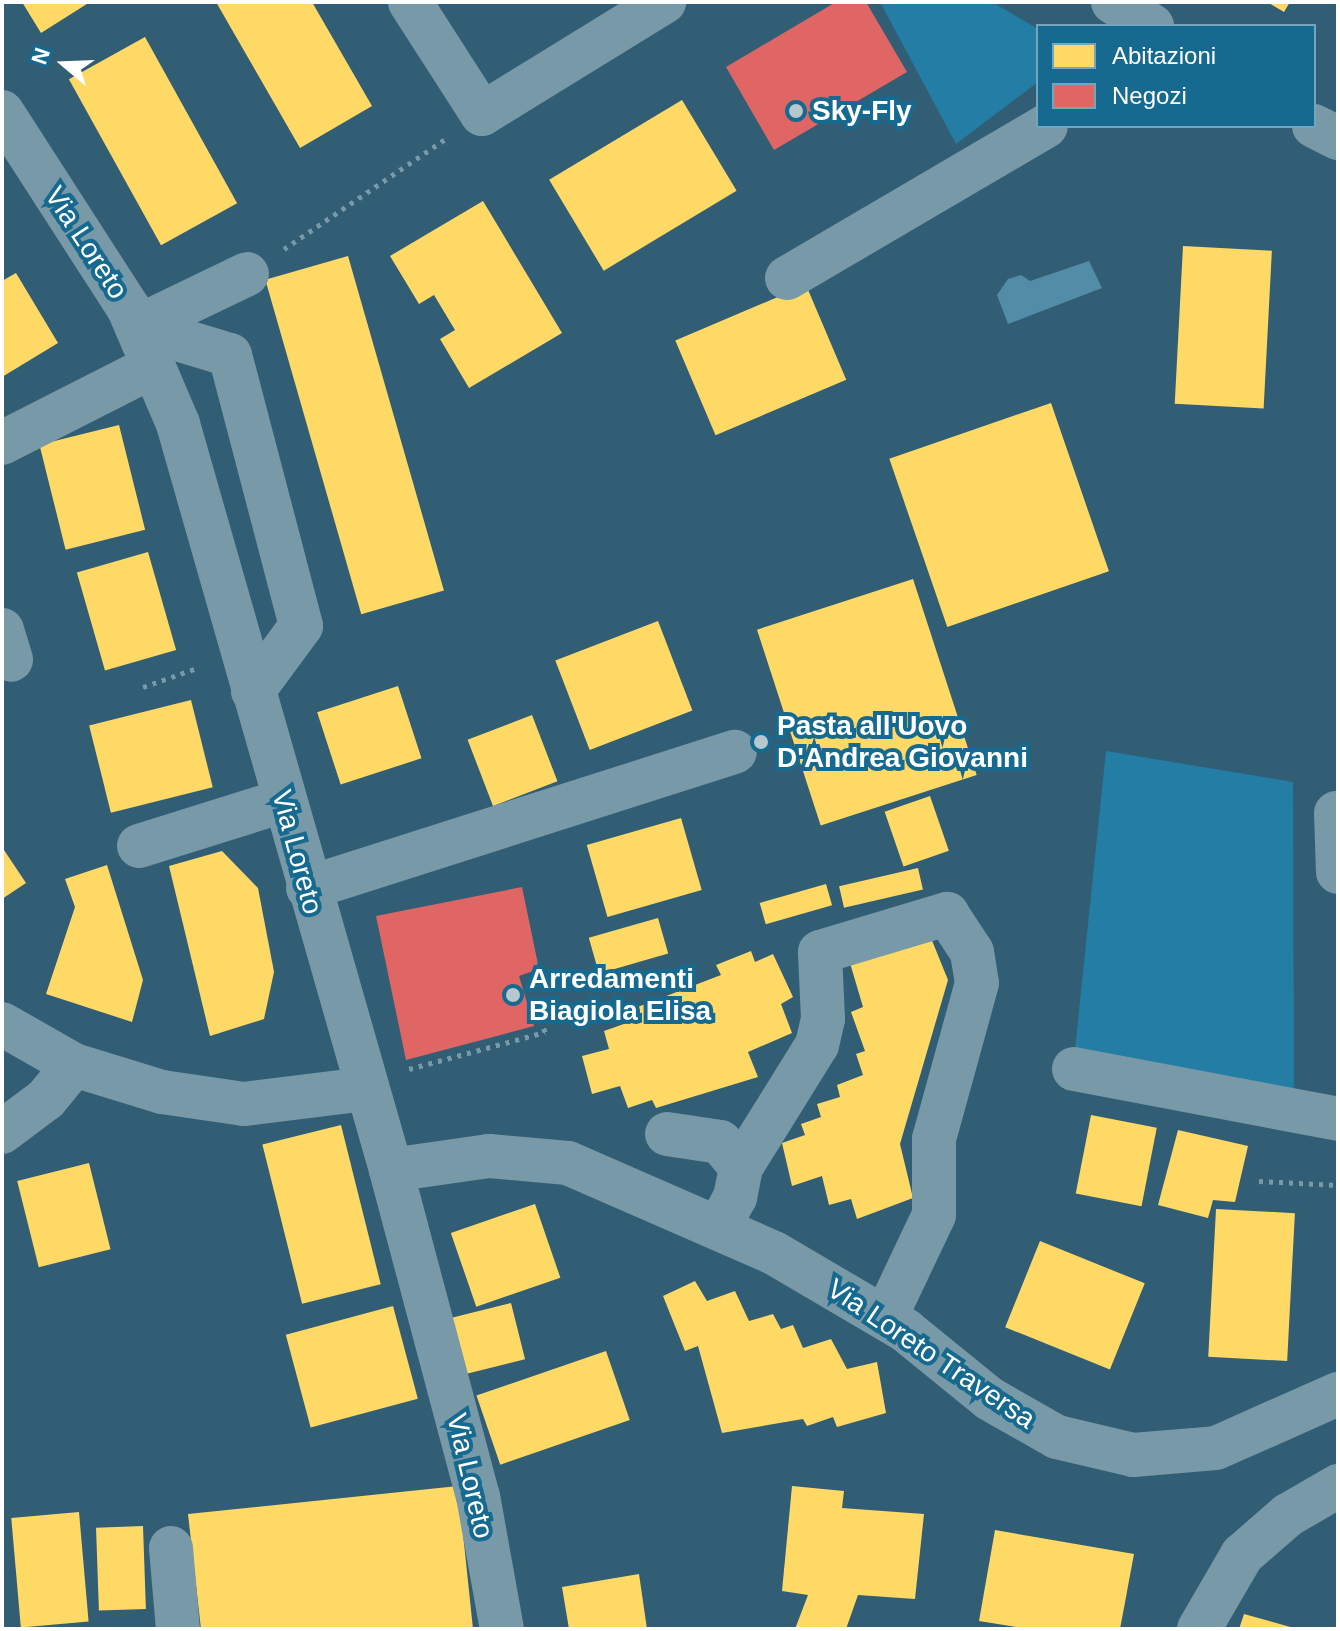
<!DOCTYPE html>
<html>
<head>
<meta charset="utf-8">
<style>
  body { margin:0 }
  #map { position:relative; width:1340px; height:1631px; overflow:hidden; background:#315e74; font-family:Arial,sans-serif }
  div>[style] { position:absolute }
  .green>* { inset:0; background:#237da4 }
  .water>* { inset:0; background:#538ca6 }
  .homes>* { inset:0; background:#ffd966; transform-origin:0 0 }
  .shops>* { inset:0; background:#e06666 }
  .path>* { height:5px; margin-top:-2.5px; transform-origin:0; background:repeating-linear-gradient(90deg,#7899a7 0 4px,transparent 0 10px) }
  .minor>* { height:44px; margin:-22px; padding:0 22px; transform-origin:22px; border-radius:22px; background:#7899a7 }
  .dots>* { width:22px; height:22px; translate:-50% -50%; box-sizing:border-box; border:4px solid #16698f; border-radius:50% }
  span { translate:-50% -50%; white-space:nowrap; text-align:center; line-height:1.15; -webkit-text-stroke:8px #16698f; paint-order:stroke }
  .poi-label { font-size:28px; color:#fff; font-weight:700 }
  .left { translate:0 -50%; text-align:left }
  .street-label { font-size:28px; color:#fff }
  .frame { position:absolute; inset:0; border:4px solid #fff; pointer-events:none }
  .legend { position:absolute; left:1036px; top:24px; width:280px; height:104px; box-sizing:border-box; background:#16698f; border:2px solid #73a5bc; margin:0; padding:10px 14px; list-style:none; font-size:24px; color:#fff }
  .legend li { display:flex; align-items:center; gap:16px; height:40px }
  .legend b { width:40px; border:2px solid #73a5bc }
  .north { position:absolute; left:24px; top:24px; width:80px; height:80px; -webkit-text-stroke:6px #16698f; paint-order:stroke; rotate:289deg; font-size:22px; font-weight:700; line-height:32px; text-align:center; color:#fff }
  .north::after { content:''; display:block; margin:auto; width:28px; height:36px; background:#fff; clip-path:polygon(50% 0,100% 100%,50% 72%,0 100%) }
</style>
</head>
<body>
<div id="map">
  <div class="green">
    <i style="clip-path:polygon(880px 2px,992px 2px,1038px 29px,1038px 82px,956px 144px)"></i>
    <i style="clip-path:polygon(1106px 751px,1293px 782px,1294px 1095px,1075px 1049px)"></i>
  </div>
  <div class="water">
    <i style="clip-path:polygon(1089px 261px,1102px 288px,1008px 324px,997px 295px,1008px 279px,1021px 275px,1030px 281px)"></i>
  </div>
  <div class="homes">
    <i style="clip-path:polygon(22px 2px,90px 2px,41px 33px)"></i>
    <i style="clip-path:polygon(216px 2px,312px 2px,372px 106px,300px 148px)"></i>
    <i style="clip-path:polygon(1267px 2px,1290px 2px,1284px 12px)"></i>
    <i style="left:145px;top:37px;width:190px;height:87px;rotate:61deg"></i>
    <i style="left:682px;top:100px;width:106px;height:155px;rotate:59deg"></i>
    <i style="clip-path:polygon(483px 201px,562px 333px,469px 388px,440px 339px,455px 330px,434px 295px,419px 304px,390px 256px)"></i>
    <i style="left:1183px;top:246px;width:89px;height:158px;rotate:3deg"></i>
    <i style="left:348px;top:256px;width:348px;height:86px;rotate:74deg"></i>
    <i style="clip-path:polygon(16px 273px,58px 343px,2px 377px,2px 281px)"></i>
    <i style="left:806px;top:285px;width:103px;height:142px;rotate:67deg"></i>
    <i style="left:1051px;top:403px;width:178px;height:171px;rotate:71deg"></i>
    <i style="left:119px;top:425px;width:108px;height:82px;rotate:76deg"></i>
    <i style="left:148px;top:552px;width:102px;height:74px;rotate:74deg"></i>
    <i style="left:913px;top:579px;width:206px;height:164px;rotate:72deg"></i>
    <i style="left:658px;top:621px;width:96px;height:110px;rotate:69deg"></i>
    <i style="left:398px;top:686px;width:76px;height:85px;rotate:72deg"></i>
    <i style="left:191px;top:700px;width:90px;height:105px;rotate:76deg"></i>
    <i style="left:532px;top:715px;width:71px;height:69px;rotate:69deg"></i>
    <i style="left:930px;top:796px;width:58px;height:48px;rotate:71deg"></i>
    <i style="left:681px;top:818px;width:75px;height:98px;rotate:74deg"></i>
    <i style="clip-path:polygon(2px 847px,26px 883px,2px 899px)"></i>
    <i style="clip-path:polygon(222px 851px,258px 888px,274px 972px,264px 1019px,210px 1036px,169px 866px)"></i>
    <i style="clip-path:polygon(107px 865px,143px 980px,132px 1022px,46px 994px,75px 907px,65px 879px)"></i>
    <i style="left:918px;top:868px;width:22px;height:81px;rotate:77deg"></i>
    <i style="left:826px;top:884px;width:22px;height:69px;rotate:74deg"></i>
    <i style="left:658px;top:918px;width:37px;height:72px;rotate:74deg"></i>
    <i style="clip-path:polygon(931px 938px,948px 980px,900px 1144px,913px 1198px,857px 1219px,851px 1199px,829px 1205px,822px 1176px,792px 1186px,782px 1143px,805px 1135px,801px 1124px,821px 1117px,817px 1104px,840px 1097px,837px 1085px,863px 1075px,856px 1054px,865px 1051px,851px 1012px,863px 1007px,850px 963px)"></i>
    <i style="clip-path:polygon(751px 951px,755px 962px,773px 954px,793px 997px,781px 1004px,792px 1033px,748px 1052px,758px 1077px,656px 1108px,652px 1100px,628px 1108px,620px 1086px,592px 1094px,582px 1056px,609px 1049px,604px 1031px,638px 1019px,635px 1008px,721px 975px,716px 965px)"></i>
    <i style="left:1091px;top:1115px;width:67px;height:80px;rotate:11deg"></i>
    <i style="left:341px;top:1125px;width:164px;height:81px;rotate:76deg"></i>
    <i style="clip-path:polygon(1178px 1130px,1248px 1146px,1235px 1202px,1213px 1200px,1208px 1218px,1158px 1205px)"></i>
    <i style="left:89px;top:1163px;width:89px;height:74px;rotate:76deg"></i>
    <i style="left:535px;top:1204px;width:78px;height:89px;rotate:71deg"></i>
    <i style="left:1216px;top:1209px;width:79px;height:148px;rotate:3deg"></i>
    <i style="left:1040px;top:1241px;width:113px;height:93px;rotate:22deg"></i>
    <i style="clip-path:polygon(695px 1281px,707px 1301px,735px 1291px,749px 1321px,773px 1314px,781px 1329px,793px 1325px,803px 1348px,831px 1339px,847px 1369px,877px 1362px,886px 1413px,837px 1427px,833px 1417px,807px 1426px,803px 1419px,722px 1433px,698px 1346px,685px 1351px,663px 1296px)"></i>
    <i style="left:511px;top:1303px;width:58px;height:62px;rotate:76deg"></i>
    <i style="left:393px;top:1306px;width:96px;height:111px;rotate:75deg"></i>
    <i style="left:606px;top:1351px;width:73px;height:137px;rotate:71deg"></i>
    <i style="clip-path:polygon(458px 1486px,473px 1629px,201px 1629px,188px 1514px)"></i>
    <i style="clip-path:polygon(792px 1486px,844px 1491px,842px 1508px,924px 1514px,915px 1599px,858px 1595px,846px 1629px,795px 1629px,808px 1595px,782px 1591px)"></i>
    <i style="left:79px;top:1512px;width:110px;height:68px;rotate:85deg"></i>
    <i style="left:143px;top:1526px;width:83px;height:47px;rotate:88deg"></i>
    <i style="clip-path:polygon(995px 1530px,1134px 1554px,1120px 1629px,1028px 1629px,979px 1621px)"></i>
    <i style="clip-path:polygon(639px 1574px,647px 1629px,569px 1629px,562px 1587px)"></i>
    <i style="clip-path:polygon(1244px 1614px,1294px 1628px,1294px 1629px,1239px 1629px)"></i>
  </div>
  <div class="shops">
    <i style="clip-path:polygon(836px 2px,866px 2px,907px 72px,774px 150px,726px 67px)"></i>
    <i style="clip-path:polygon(522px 887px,539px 969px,519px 976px,534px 1026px,406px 1060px,376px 916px)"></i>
  </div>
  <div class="path">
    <i style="left:284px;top:249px;width:195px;rotate:-34.3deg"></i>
    <i style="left:143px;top:687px;width:60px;rotate:-19.3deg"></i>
    <i style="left:409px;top:1069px;width:141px;rotate:-15.2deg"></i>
    <i style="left:545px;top:1032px;width:38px;rotate:-107deg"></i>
    <i style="left:1259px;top:1181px;width:79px;rotate:2.9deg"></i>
  </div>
  <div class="minor">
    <i style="left:410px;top:2px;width:133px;rotate:57.3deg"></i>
    <i style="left:482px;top:114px;width:214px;rotate:-31.6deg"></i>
    <i style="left:1113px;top:2px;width:46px;rotate:31.6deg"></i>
    <i style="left:2px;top:112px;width:234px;rotate:57.2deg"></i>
    <i style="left:129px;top:309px;width:125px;rotate:66.9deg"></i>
    <i style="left:178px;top:424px;width:776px;rotate:74.06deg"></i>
    <i style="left:391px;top:1170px;width:337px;rotate:75.1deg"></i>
    <i style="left:478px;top:1496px;width:135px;rotate:79.8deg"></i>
    <i style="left:1314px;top:126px;width:27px;rotate:27deg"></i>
    <i style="left:787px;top:278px;width:300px;rotate:-30.4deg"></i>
    <i style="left:137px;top:327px;width:97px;rotate:16.8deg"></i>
    <i style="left:230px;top:355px;width:280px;rotate:75.3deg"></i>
    <i style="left:301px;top:626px;width:81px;rotate:126.4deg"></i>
    <i style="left:137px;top:327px;width:122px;rotate:-25.7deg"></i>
    <i style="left:2px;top:443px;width:169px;rotate:-27deg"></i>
    <i style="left:2px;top:630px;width:31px;rotate:73deg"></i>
    <i style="left:1336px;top:813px;width:59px;rotate:88.1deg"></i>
    <i style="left:139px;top:846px;width:151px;rotate:-17.4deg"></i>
    <i style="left:308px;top:888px;width:448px;rotate:-17.7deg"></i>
    <i style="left:2px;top:1024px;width:83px;rotate:29.7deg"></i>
    <i style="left:74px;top:1065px;width:92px;rotate:17.1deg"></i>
    <i style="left:162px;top:1092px;width:83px;rotate:8.3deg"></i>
    <i style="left:244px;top:1104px;width:121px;rotate:-7.1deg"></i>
    <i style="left:1074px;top:1069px;width:269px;rotate:10.7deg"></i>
    <i style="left:2px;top:1132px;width:55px;rotate:-36.9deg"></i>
    <i style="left:46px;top:1099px;width:44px;rotate:-50.5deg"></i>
    <i style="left:667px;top:1134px;width:54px;rotate:8.6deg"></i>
    <i style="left:720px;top:1142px;width:33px;rotate:50deg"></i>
    <i style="left:741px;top:1167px;width:31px;rotate:101deg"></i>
    <i style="left:735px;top:1197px;width:34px;rotate:118deg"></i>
    <i style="left:741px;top:1167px;width:144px;rotate:-58.1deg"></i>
    <i style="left:817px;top:1045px;width:27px;rotate:-77deg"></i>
    <i style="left:823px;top:1019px;width:67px;rotate:-92.6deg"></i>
    <i style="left:820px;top:952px;width:133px;rotate:-16.7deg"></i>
    <i style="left:947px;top:914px;width:45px;rotate:56.7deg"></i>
    <i style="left:972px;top:952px;width:31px;rotate:81deg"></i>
    <i style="left:977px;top:983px;width:162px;rotate:105.4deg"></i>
    <i style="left:934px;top:1139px;width:76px;rotate:90deg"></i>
    <i style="left:934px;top:1215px;width:114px;rotate:115.4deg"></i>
    <i style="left:391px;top:1170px;width:99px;rotate:-8.1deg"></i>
    <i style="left:489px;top:1156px;width:79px;rotate:5.1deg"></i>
    <i style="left:568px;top:1163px;width:225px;rotate:23.6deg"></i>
    <i style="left:774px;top:1253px;width:152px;rotate:30.4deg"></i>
    <i style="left:905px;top:1330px;width:109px;rotate:39.1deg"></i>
    <i style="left:990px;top:1399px;width:77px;rotate:29.6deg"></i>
    <i style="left:1057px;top:1437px;width:78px;rotate:13.3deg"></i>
    <i style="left:1133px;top:1455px;width:83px;rotate:-4.8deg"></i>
    <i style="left:1216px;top:1448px;width:133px;rotate:-23.9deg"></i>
    <i style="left:171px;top:1548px;width:81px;rotate:85.1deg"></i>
    <i style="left:1199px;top:1629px;width:86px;rotate:-59.8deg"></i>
    <i style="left:1242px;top:1555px;width:61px;rotate:-41deg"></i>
    <i style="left:1288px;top:1515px;width:58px;rotate:-30.1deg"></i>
  </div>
  <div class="dots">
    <i style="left:796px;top:111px;background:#b7c7ce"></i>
    <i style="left:761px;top:742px;background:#b7c7ce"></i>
    <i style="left:513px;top:995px;background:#b7c7ce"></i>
  </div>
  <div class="poi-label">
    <span class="left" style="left:812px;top:111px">Sky-Fly</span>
    <span class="left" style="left:777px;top:742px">Pasta all'Uovo<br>D'Andrea Giovanni</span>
    <span class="left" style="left:529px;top:995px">Arredamenti<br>Biagiola Elisa</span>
  </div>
  <div class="street-label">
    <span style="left:86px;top:243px;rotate:57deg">Via Loreto</span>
    <span style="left:297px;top:852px;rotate:75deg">Via Loreto</span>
    <span style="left:931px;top:1354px;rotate:34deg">Via Loreto Traversa</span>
    <span style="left:470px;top:1476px;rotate:77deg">Via Loreto</span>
  </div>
  <div class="frame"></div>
  <ul class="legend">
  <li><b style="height:22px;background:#ffd966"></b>Abitazioni</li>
  <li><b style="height:22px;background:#e06666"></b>Negozi</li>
  </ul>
  <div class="north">N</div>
</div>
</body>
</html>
